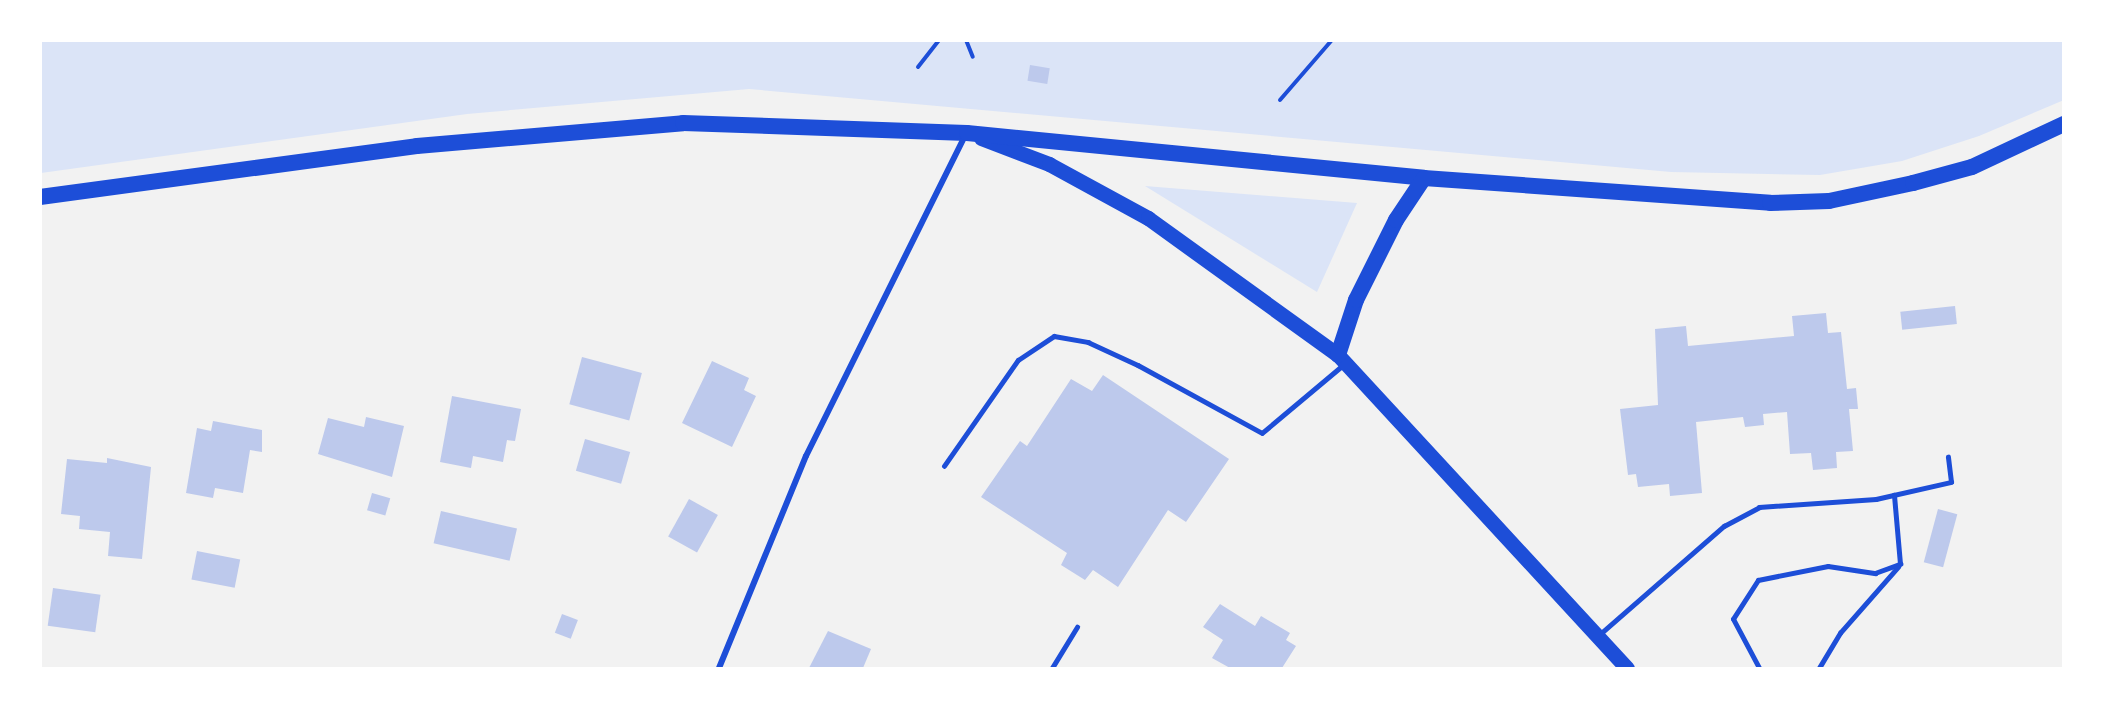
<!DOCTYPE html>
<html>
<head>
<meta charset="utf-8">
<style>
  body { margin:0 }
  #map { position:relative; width:2104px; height:709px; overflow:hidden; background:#f2f2f2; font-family:Signika,sans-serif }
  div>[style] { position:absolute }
  .green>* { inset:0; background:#dbe4f7 }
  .building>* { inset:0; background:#bdc9ec; transform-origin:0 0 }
  .path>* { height:4px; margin:-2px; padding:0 2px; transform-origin:2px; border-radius:2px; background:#1d4ed8 }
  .service>* { height:4.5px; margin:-2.25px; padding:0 2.25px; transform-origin:2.25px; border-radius:2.25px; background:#1d4ed8 }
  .minor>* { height:6px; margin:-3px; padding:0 3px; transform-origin:3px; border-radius:3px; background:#1d4ed8 }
  .primary>* { height:15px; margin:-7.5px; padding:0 7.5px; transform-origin:7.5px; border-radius:7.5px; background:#1d4ed8 }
  .trunk>* { height:16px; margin:-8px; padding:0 8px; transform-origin:8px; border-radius:8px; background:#1d4ed8 }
  span { translate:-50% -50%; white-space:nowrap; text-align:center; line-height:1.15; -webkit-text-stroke:6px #fff; paint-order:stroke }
  .frame { position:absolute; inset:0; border:42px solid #fff; pointer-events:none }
</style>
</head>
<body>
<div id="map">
  <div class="green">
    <i style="clip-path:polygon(2063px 40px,2064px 100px,1979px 136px,1902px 161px,1820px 175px,1671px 172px,749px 89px,467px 114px,41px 173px,40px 41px)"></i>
    <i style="clip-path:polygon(1145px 186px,1357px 203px,1317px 292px)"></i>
  </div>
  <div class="building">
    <i style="left:1030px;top:65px;width:20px;height:16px;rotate:9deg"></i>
    <i style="left:1955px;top:306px;width:18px;height:55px;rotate:84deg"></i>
    <i style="clip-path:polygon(1826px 313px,1828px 333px,1841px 332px,1847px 389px,1856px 388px,1858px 409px,1849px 409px,1853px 451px,1836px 452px,1837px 468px,1813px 470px,1811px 453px,1790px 454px,1787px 412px,1763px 414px,1764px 425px,1745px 427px,1743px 417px,1696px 422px,1702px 493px,1670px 496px,1669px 484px,1638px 487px,1636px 474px,1628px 475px,1620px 409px,1658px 405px,1655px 329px,1686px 326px,1688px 346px,1794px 336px,1792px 316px)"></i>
    <i style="left:582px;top:357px;width:62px;height:49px;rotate:15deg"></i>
    <i style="clip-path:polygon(712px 361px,749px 378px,744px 390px,756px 396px,732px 447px,682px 423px)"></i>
    <i style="clip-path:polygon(1103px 375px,1229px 459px,1186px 522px,1168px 510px,1118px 587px,1093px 570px,1085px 580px,1061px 565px,1067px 553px,981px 497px,1020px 441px,1027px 446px,1071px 379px,1092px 391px)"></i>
    <i style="clip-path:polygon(452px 396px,521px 409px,515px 441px,507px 440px,503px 462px,473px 456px,471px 468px,440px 462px)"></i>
    <i style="clip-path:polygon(366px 417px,404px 426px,392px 477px,318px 454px,328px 418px,364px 427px)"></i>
    <i style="clip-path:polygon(213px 421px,262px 430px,262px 452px,250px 450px,243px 493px,215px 488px,213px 498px,186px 493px,197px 428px,211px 431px)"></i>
    <i style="left:585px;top:439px;width:47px;height:33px;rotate:16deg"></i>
    <i style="clip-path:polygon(107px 458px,151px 467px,142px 559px,108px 556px,110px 532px,79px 529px,80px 516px,61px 514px,67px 459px,107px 463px)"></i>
    <i style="left:372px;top:493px;width:19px;height:18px;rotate:16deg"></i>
    <i style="left:689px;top:499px;width:33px;height:43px;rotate:29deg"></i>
    <i style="left:1938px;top:509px;width:20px;height:55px;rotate:15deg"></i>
    <i style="left:441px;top:511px;width:78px;height:33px;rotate:13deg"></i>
    <i style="left:197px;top:551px;width:44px;height:29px;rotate:11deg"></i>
    <i style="left:53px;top:588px;width:48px;height:38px;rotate:8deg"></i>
    <i style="clip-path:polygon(1220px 604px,1255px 626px,1261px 616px,1290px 633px,1286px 640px,1296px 646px,1282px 668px,1230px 668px,1212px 658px,1223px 640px,1203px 627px)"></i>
    <i style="left:562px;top:614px;width:17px;height:20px;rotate:21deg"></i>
    <i style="clip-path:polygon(828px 631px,871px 649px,863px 668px,809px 668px)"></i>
  </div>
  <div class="path">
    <i style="left:966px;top:40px;width:18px;rotate:68deg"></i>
    <i style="left:918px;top:67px;width:34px;rotate:-52deg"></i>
    <i style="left:1280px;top:100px;width:79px;rotate:-49.1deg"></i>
  </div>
  <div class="service">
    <i style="left:944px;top:466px;width:129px;rotate:-55.1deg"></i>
    <i style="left:1018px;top:360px;width:43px;rotate:-33.7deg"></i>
    <i style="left:1054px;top:336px;width:35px;rotate:10deg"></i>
    <i style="left:1088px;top:342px;width:55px;rotate:24.7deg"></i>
    <i style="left:1138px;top:365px;width:141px;rotate:28.7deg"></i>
    <i style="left:1262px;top:433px;width:106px;rotate:-40deg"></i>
    <i style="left:1599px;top:635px;width:166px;rotate:-41.1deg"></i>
    <i style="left:1724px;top:526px;width:40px;rotate:-28deg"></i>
    <i style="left:1759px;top:507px;width:117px;rotate:-3.9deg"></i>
    <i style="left:1876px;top:499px;width:77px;rotate:-12.8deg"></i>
    <i style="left:1951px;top:482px;width:25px;rotate:-97deg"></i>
    <i style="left:1052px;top:668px;width:48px;rotate:-58.6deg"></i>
    <i style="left:1759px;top:668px;width:55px;rotate:-118deg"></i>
    <i style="left:1733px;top:619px;width:46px;rotate:-57.3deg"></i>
    <i style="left:1758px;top:580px;width:71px;rotate:-11.3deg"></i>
    <i style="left:1828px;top:566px;width:48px;rotate:8.5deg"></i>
    <i style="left:1875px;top:573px;width:27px;rotate:-20deg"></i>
    <i style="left:1900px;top:564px;width:69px;rotate:-95deg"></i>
    <i style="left:1819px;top:668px;width:41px;rotate:-59deg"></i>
    <i style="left:1840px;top:633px;width:88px;rotate:-48.7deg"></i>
  </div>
  <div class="minor">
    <i style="left:719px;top:668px;width:229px;rotate:-67.7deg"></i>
    <i style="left:806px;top:456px;width:357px;rotate:-63.6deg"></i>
  </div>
  <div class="primary">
    <i style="left:981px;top:138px;width:73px;rotate:20.9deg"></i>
    <i style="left:1049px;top:164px;width:113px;rotate:28.6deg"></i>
    <i style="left:1148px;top:218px;width:234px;rotate:35.8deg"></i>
    <i style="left:1338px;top:355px;width:426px;rotate:47.3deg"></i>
  </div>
  <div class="trunk">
    <i style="left:40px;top:197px;width:380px;rotate:-7.7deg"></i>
    <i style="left:417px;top:146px;width:267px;rotate:-4.9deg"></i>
    <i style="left:683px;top:123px;width:284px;rotate:2deg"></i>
    <i style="left:967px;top:133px;width:459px;rotate:5.6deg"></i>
    <i style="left:1424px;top:178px;width:347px;rotate:4.1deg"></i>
    <i style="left:1770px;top:203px;width:59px;rotate:-1.9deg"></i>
    <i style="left:1829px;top:201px;width:86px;rotate:-12.1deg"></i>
    <i style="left:1913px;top:183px;width:61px;rotate:-15.2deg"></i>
    <i style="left:1972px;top:167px;width:102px;rotate:-25.1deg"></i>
    <i style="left:1338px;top:355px;width:58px;rotate:-71.9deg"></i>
    <i style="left:1356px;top:300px;width:89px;rotate:-63.4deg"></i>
    <i style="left:1396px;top:220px;width:50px;rotate:-56.3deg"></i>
  </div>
  <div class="frame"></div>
</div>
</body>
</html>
